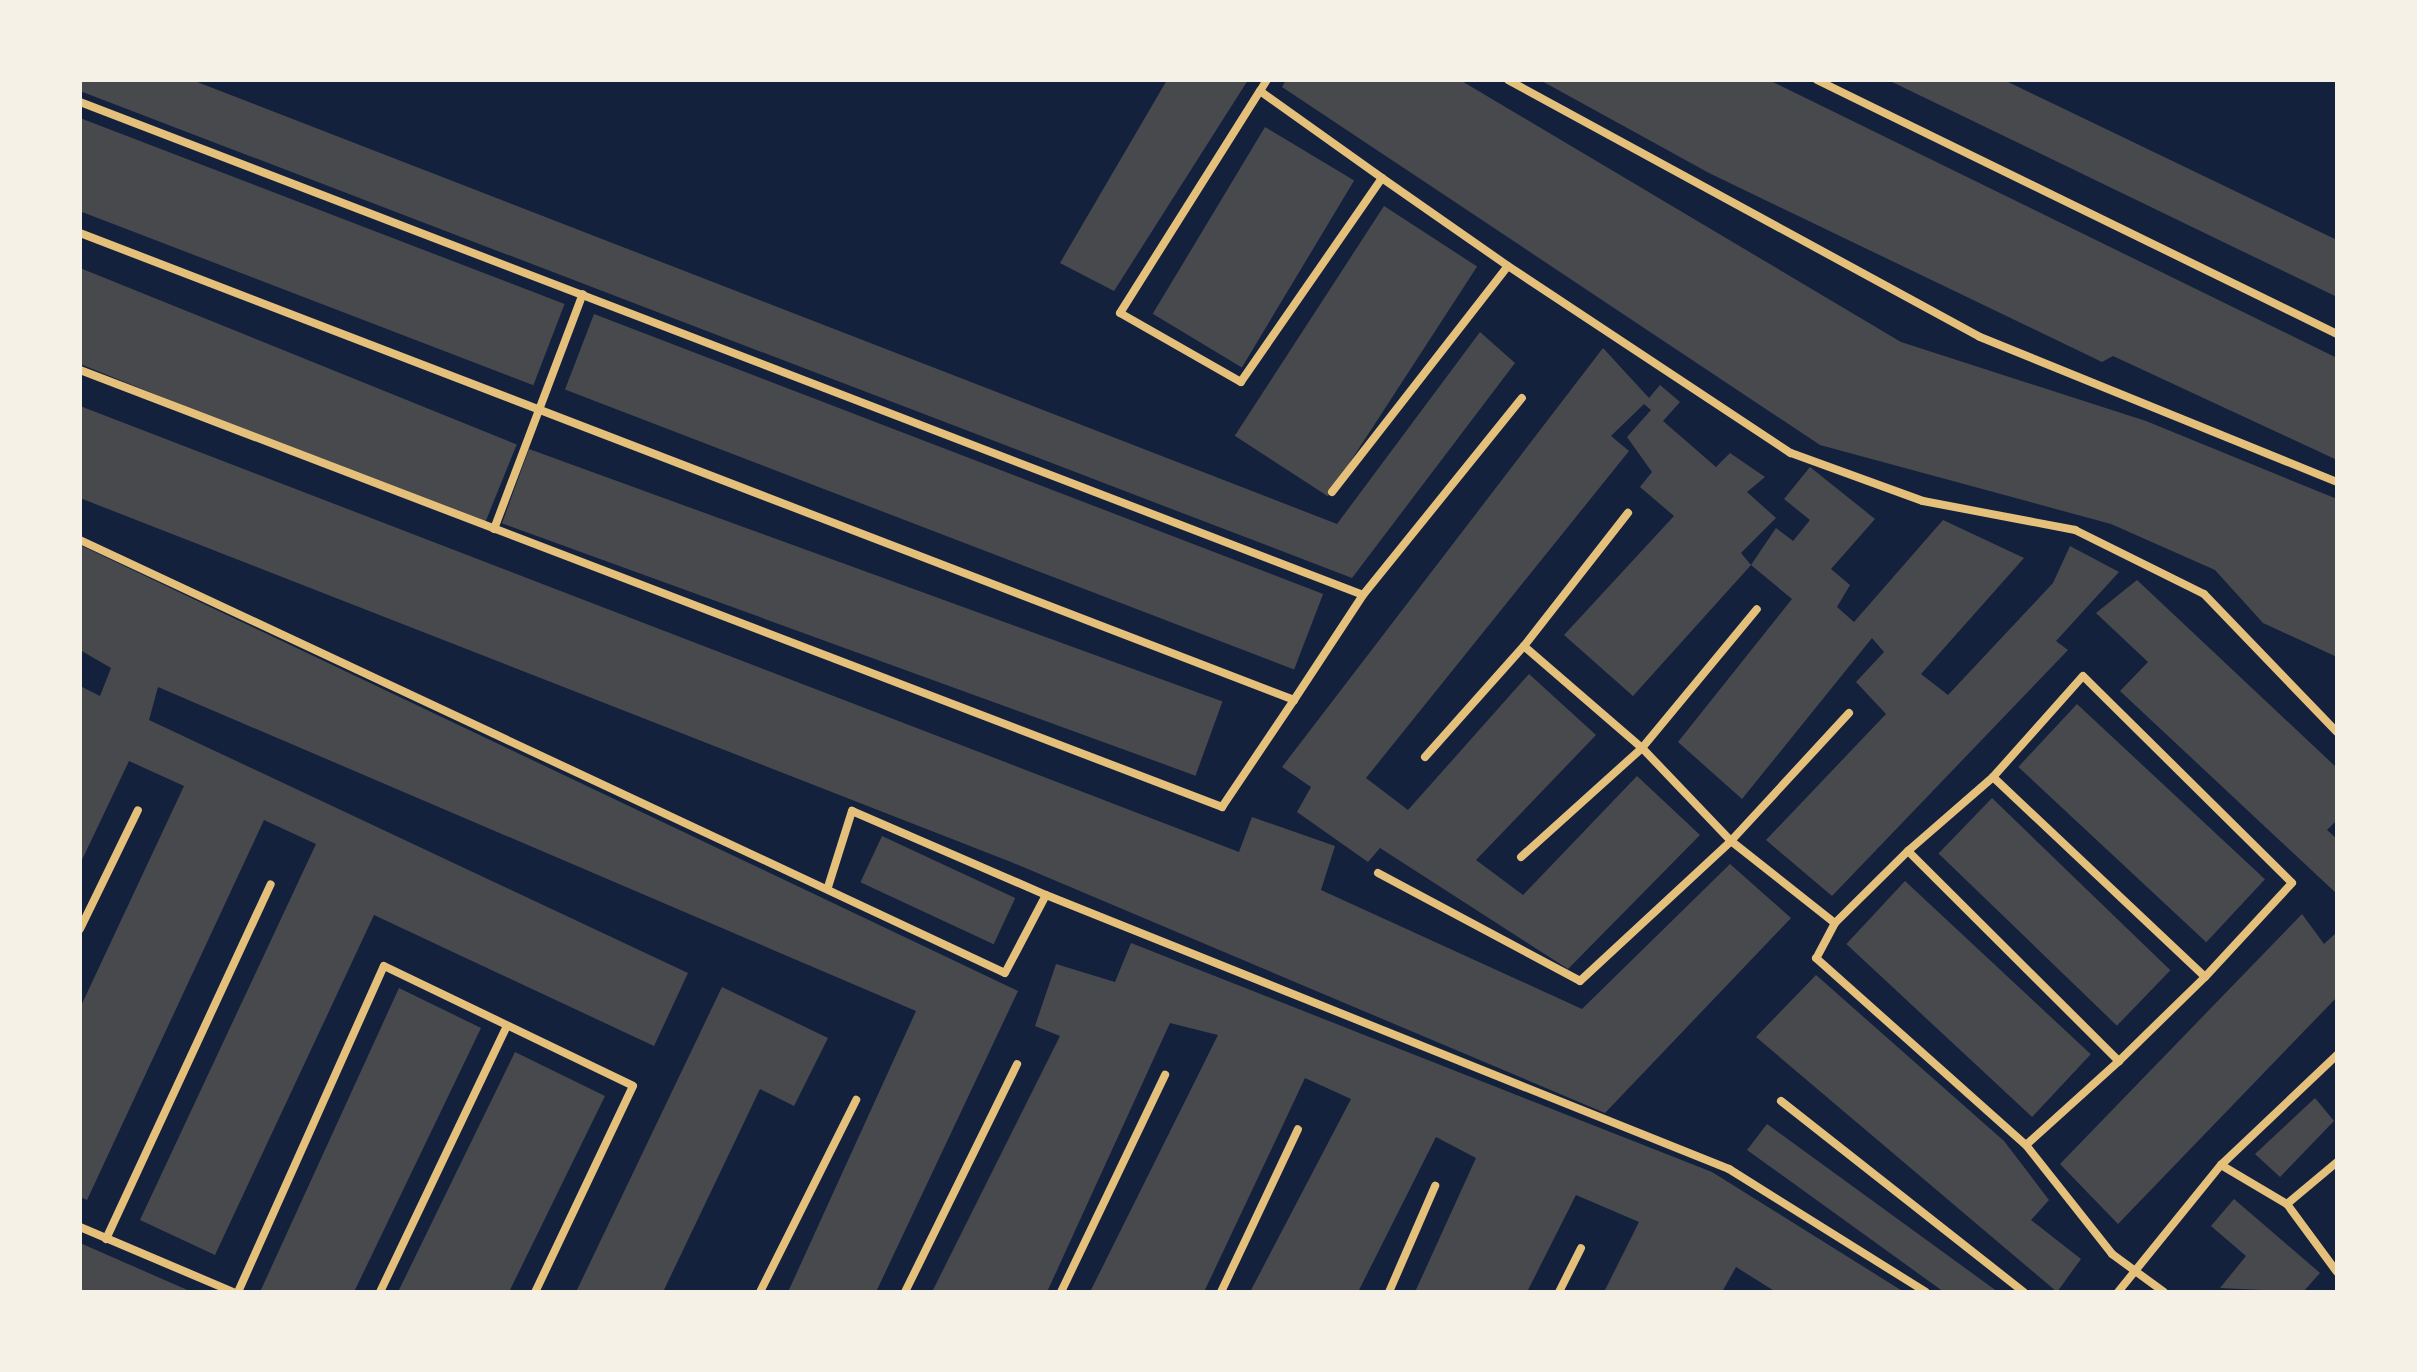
<!DOCTYPE html>
<html>
<head>
<meta charset="utf-8">
<style>
  body { margin:0 }
  #map { position:relative; width:2417px; height:1372px; overflow:hidden; background:#14213d; font-family:Roboto,sans-serif }
  div>[style] { position:absolute }
  .building>* { inset:0; background:#48494c; transform-origin:0 0 }
  .service>* { height:8px; margin:-4px; padding:0 4px; transform-origin:4px; border-radius:4px; background:#e5c07b }
  span { translate:-50% -50%; white-space:nowrap; text-align:center; line-height:1.15; -webkit-text-stroke:10px #f6f1e7; paint-order:stroke }
  .frame { position:absolute; inset:0; border:82px solid #f6f1e7; pointer-events:none }
</style>
</head>
<body>
<div id="map">
  <div class="building">
    <i style="clip-path:polygon(80px 80px,192px 80px,1337px 524px,1480px 332px,1515px 363px,1352px 578px,80px 91px)"></i>
    <i style="clip-path:polygon(1167px 80px,1248px 80px,1114px 291px,1060px 263px)"></i>
    <i style="clip-path:polygon(1286px 80px,1460px 80px,1901px 342px,2146px 421px,2337px 499px,2337px 657px,2263px 623px,2215px 570px,2111px 524px,1820px 445px,1282px 87px)"></i>
    <i style="clip-path:polygon(1540px 80px,1769px 80px,2337px 358px,2337px 460px,2113px 356px,2102px 362px,1709px 173px)"></i>
    <i style="clip-path:polygon(1888px 80px,2004px 80px,2337px 240px,2337px 297px)"></i>
    <i style="left:80px;top:118px;width:519px;height:87px;rotate:21deg"></i>
    <i style="left:1265px;top:127px;width:104px;height:218px;rotate:31deg"></i>
    <i style="left:1384px;top:206px;width:111px;height:274px;rotate:33deg"></i>
    <i style="left:80px;top:268px;width:471px;height:89px;rotate:22deg"></i>
    <i style="left:594px;top:314px;width:781px;height:81px;rotate:21deg"></i>
    <i style="clip-path:polygon(1603px 348px,1649px 398px,1660px 385px,1680px 402px,1663px 421px,1716px 467px,1730px 453px,1765px 477px,1747px 492px,1776px 518px,1741px 553px,1751px 565px,1776px 528px,1793px 541px,1810px 520px,1784px 499px,1810px 467px,1875px 519px,1831px 569px,1850px 585px,1837px 607px,1854px 622px,1943px 520px,2024px 558px,1921px 674px,1948px 695px,2053px 583px,2070px 546px,2119px 572px,2056px 641px,2068px 650px,1832px 896px,1766px 840px,1886px 714px,1856px 682px,1884px 652px,1872px 638px,1742px 799px,1678px 742px,1792px 599px,1751px 565px,1633px 696px,1564px 635px,1674px 516px,1640px 487px,1652px 472px,1627px 437px,1651px 410px,1644px 404px,1611px 436px,1629px 451px,1366px 778px,1408px 810px,1529px 674px,1596px 735px,1476px 860px,1523px 895px,1637px 776px,1700px 835px,1568px 969px,1380px 848px,1368px 862px,1297px 812px,1311px 787px,1282px 767px)"></i>
    <i style="clip-path:polygon(80px 406px,1239px 852px,1252px 817px,1335px 846px,1321px 890px,1582px 1009px,1730px 864px,1791px 918px,1605px 1113px,1011px 862px,80px 498px)"></i>
    <i style="left:529px;top:449px;width:738px;height:79px;rotate:20deg"></i>
    <i style="clip-path:polygon(80px 545px,1018px 991px,876px 1292px,788px 1292px,916px 1011px,158px 687px,149px 720px,688px 973px,654px 1046px,374px 915px,215px 1255px,140px 1220px,316px 844px,264px 820px,87px 1200px,80px 1197px,80px 1008px,184px 786px,129px 761px,80px 864px,80px 686px,100px 696px,111px 668px,80px 650px)"></i>
    <i style="clip-path:polygon(2137px 580px,2337px 768px,2337px 820px,2327px 830px,2337px 839px,2337px 894px,2120px 691px,2148px 662px,2096px 613px)"></i>
    <i style="left:2077px;top:704px;width:257px;height:86px;rotate:43deg"></i>
    <i style="left:1992px;top:798px;width:248px;height:77px;rotate:44deg"></i>
    <i style="left:882px;top:836px;width:147px;height:51px;rotate:25deg"></i>
    <i style="left:1905px;top:881px;width:254px;height:86px;rotate:43deg"></i>
    <i style="clip-path:polygon(2302px 914px,2324px 944px,2337px 932px,2337px 997px,2118px 1224px,2060px 1164px)"></i>
    <i style="clip-path:polygon(1131px 943px,1712px 1172px,1904px 1292px,1776px 1292px,1736px 1267px,1722px 1292px,1604px 1292px,1639px 1222px,1576px 1195px,1527px 1292px,1415px 1292px,1476px 1158px,1436px 1137px,1358px 1292px,1250px 1292px,1351px 1099px,1305px 1078px,1204px 1292px,1090px 1292px,1218px 1035px,1170px 1023px,1047px 1292px,932px 1292px,1060px 1036px,1035px 1026px,1056px 964px,1115px 982px)"></i>
    <i style="clip-path:polygon(1816px 975px,2004px 1141px,2049px 1200px,2031px 1220px,2081px 1259px,2057px 1292px,1756px 1037px)"></i>
    <i style="clip-path:polygon(722px 987px,828px 1038px,794px 1106px,760px 1089px,663px 1292px,576px 1292px)"></i>
    <i style="clip-path:polygon(399px 988px,481px 1028px,354px 1292px,260px 1292px)"></i>
    <i style="clip-path:polygon(515px 1052px,605px 1096px,509px 1292px,398px 1292px)"></i>
    <i style="clip-path:polygon(2315px 1098px,2334px 1121px,2280px 1177px,2255px 1154px)"></i>
    <i style="clip-path:polygon(1767px 1124px,1998px 1292px,1944px 1292px,1747px 1150px)"></i>
    <i style="clip-path:polygon(2234px 1199px,2320px 1273px,2303px 1292px,2220px 1288px,2246px 1256px,2211px 1226px)"></i>
    <i style="clip-path:polygon(80px 1243px,192px 1292px,80px 1292px)"></i>
  </div>
  <div class="service">
    <i style="left:1508px;top:80px;width:537px;rotate:28.57deg"></i>
    <i style="left:1980px;top:337px;width:385px;rotate:22.1deg"></i>
    <i style="left:1817px;top:80px;width:579px;rotate:26.03deg"></i>
    <i style="left:1260px;top:91px;width:150px;rotate:35.5deg"></i>
    <i style="left:1382px;top:178px;width:248px;rotate:124.7deg"></i>
    <i style="left:1241px;top:382px;width:139px;rotate:-150.3deg"></i>
    <i style="left:1120px;top:313px;width:262px;rotate:-57.8deg"></i>
    <i style="left:1260px;top:91px;width:13px;rotate:-58deg"></i>
    <i style="left:80px;top:102px;width:1374px;rotate:21.02deg"></i>
    <i style="left:1363px;top:595px;width:253px;rotate:-51.1deg"></i>
    <i style="left:80px;top:233px;width:1301px;rotate:21.04deg"></i>
    <i style="left:1294px;top:700px;width:126px;rotate:-56.7deg"></i>
    <i style="left:1508px;top:266px;width:339px;rotate:33.5deg"></i>
    <i style="left:1791px;top:453px;width:140px;rotate:20deg"></i>
    <i style="left:1923px;top:501px;width:155px;rotate:10.8deg"></i>
    <i style="left:2075px;top:530px;width:144px;rotate:26.4deg"></i>
    <i style="left:2204px;top:594px;width:192px;rotate:46.1deg"></i>
    <i style="left:80px;top:370px;width:1223px;rotate:20.94deg"></i>
    <i style="left:1222px;top:807px;width:129px;rotate:-56.1deg"></i>
    <i style="left:1332px;top:492px;width:286px;rotate:-52.1deg"></i>
    <i style="left:1508px;top:266px;width:154px;rotate:-145.1deg"></i>
    <i style="left:494px;top:529px;width:251px;rotate:-69.3deg"></i>
    <i style="left:80px;top:540px;width:1021px;rotate:25.08deg"></i>
    <i style="left:1005px;top:973px;width:88px;rotate:-62.3deg"></i>
    <i style="left:1046px;top:895px;width:736px;rotate:21.86deg"></i>
    <i style="left:1729px;top:1169px;width:232px;rotate:32deg"></i>
    <i style="left:1849px;top:713px;width:174px;rotate:132.7deg"></i>
    <i style="left:1731px;top:841px;width:132px;rotate:38.3deg"></i>
    <i style="left:1835px;top:923px;width:40px;rotate:118deg"></i>
    <i style="left:1816px;top:958px;width:281px;rotate:41.7deg"></i>
    <i style="left:2026px;top:1145px;width:139px;rotate:51.7deg"></i>
    <i style="left:2112px;top:1254px;width:64px;rotate:36.2deg"></i>
    <i style="left:1425px;top:757px;width:149px;rotate:-48.3deg"></i>
    <i style="left:1993px;top:777px;width:135px;rotate:-48.3deg"></i>
    <i style="left:2083px;top:676px;width:294px;rotate:44.7deg"></i>
    <i style="left:2292px;top:883px;width:128px;rotate:132.8deg"></i>
    <i style="left:1908px;top:851px;width:113px;rotate:-41deg"></i>
    <i style="left:1993px;top:777px;width:291px;rotate:43.3deg"></i>
    <i style="left:2205px;top:977px;width:120px;rotate:135.7deg"></i>
    <i style="left:1521px;top:857px;width:163px;rotate:-42deg"></i>
    <i style="left:1642px;top:748px;width:156px;rotate:-139.2deg"></i>
    <i style="left:1524px;top:646px;width:169px;rotate:-52deg"></i>
    <i style="left:1378px;top:873px;width:229px;rotate:28.1deg"></i>
    <i style="left:1580px;top:981px;width:206px;rotate:-42.8deg"></i>
    <i style="left:1731px;top:841px;width:129px;rotate:-133.7deg"></i>
    <i style="left:1642px;top:748px;width:180px;rotate:-50.4deg"></i>
    <i style="left:828px;top:887px;width:80px;rotate:-72.5deg"></i>
    <i style="left:852px;top:811px;width:211px;rotate:23.4deg"></i>
    <i style="left:1835px;top:923px;width:103px;rotate:-44.6deg"></i>
    <i style="left:1908px;top:851px;width:298px;rotate:44.9deg"></i>
    <i style="left:2119px;top:1061px;width:125px;rotate:137.9deg"></i>
    <i style="left:80px;top:929px;width:132px;rotate:-64deg"></i>
    <i style="left:1781px;top:1101px;width:309px;rotate:38.2deg"></i>
    <i style="left:2221px;top:1165px;width:77px;rotate:30.6deg"></i>
    <i style="left:2287px;top:1204px;width:84px;rotate:53.7deg"></i>
    <i style="left:2287px;top:1204px;width:65px;rotate:-40deg"></i>
    <i style="left:80px;top:1227px;width:166px;rotate:23deg"></i>
    <i style="left:106px;top:1239px;width:391px;rotate:-65.1deg"></i>
    <i style="left:238px;top:1292px;width:357px;rotate:-65.9deg"></i>
    <i style="left:384px;top:966px;width:276px;rotate:25.7deg"></i>
    <i style="left:633px;top:1086px;width:228px;rotate:115.4deg"></i>
    <i style="left:380px;top:1292px;width:295px;rotate:-64.5deg"></i>
    <i style="left:760px;top:1292px;width:215px;rotate:-63.4deg"></i>
    <i style="left:905px;top:1292px;width:254px;rotate:-63.8deg"></i>
    <i style="left:1061px;top:1292px;width:241px;rotate:-64.4deg"></i>
    <i style="left:1221px;top:1292px;width:180px;rotate:-64.7deg"></i>
    <i style="left:1389px;top:1292px;width:116px;rotate:-66.5deg"></i>
    <i style="left:1559px;top:1292px;width:49px;rotate:-63.4deg"></i>
    <i style="left:2118px;top:1292px;width:164px;rotate:-51deg"></i>
    <i style="left:2221px;top:1165px;width:160px;rotate:-43.5deg"></i>
  </div>
  <div class="frame"></div>
</div>
</body>
</html>
